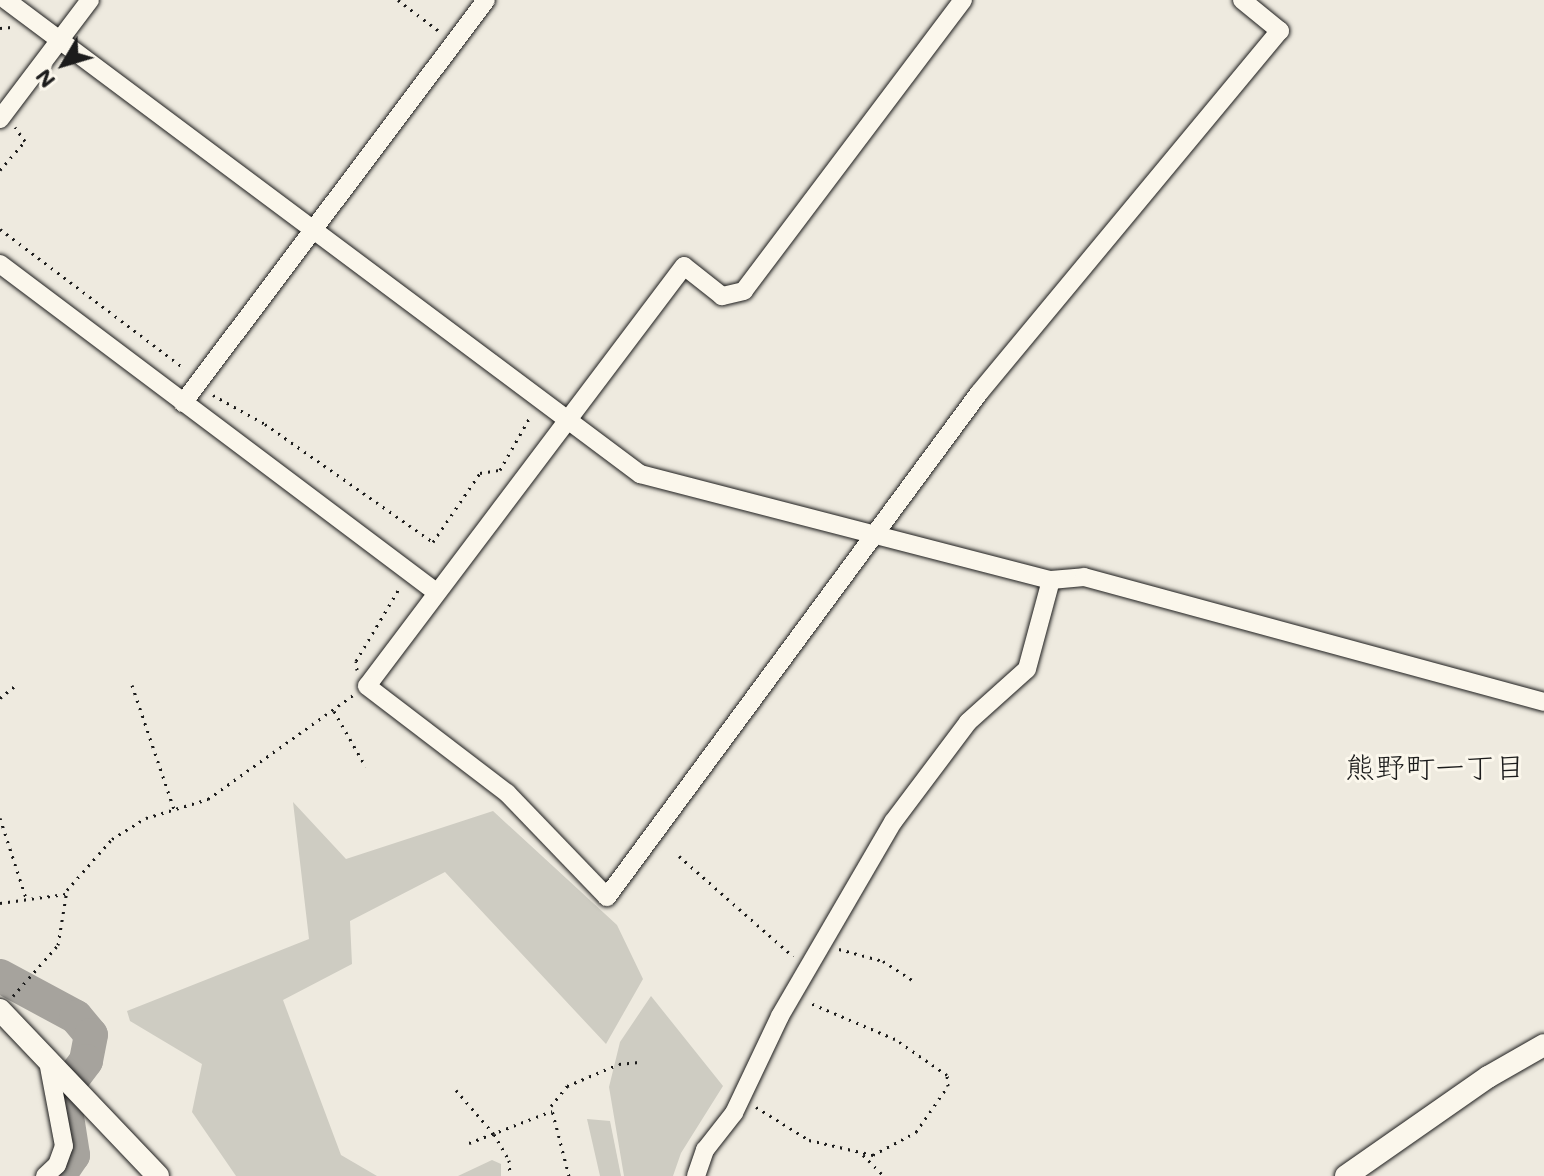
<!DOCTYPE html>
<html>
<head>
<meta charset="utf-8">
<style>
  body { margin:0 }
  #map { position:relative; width:1544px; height:1176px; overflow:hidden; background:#eeeadf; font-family:Mali,"Klee One",sans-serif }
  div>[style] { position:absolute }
  .green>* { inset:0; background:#ceccc2 }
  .river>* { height:34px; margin:-17px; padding:0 17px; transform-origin:17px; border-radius:17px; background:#a6a39d }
  .path>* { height:3px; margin-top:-1.5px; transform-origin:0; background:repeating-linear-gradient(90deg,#1c1c1c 0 2px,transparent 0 8px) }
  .roads { filter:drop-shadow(0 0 2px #1c1c1c) drop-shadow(0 0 2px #1c1c1c) }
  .minor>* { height:18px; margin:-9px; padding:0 9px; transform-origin:9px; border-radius:9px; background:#fbf7ec }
  .tertiary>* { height:22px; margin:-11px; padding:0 11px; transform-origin:11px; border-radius:11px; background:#fbf7ec }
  span { translate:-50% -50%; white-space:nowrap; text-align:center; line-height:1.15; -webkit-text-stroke:6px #fbf7ec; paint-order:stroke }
  .neighbourhood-label { font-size:30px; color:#1c1c1c }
  .north { position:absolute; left:24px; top:24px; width:80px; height:80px; -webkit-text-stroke:6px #fbf7ec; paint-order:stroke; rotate:232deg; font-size:22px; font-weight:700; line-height:32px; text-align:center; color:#1c1c1c }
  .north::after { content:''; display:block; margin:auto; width:28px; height:36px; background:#1c1c1c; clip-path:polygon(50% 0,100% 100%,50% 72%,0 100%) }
</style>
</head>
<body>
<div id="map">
  <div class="green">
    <i style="clip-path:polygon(293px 802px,346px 859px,493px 811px,617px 925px,643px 979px,606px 1044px,445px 872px,350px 921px,352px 964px,283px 1000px,341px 1155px,377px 1176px,236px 1176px,192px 1112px,202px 1064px,130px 1021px,127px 1011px,309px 939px)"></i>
    <i style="clip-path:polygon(651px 996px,723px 1086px,681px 1153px,673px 1176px,624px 1176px,609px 1087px,620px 1042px)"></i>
    <i style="clip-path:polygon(587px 1119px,610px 1121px,621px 1176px,600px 1176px)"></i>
    <i style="clip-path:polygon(492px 1160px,501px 1164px,501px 1176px,458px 1176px)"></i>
  </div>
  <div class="river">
    <i style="left:0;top:976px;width:86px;rotate:28.3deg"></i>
    <i style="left:76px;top:1017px;width:23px;rotate:50deg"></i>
    <i style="left:91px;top:1035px;width:26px;rotate:101deg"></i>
    <i style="left:86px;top:1061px;width:38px;rotate:127deg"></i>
    <i style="left:63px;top:1091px;width:65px;rotate:81.1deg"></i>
    <i style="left:73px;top:1155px;width:25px;rotate:124deg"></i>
  </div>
  <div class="path">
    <i style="left:398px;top:0;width:51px;rotate:37.1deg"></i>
    <i style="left:0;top:28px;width:12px;rotate:-5deg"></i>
    <i style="left:0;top:170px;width:38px;rotate:-49deg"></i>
    <i style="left:25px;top:141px;width:17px;rotate:-126deg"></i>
    <i style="left:0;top:229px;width:231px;rotate:37.1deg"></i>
    <i style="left:213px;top:395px;width:60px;rotate:29.1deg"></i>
    <i style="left:265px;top:424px;width:205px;rotate:35.1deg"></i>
    <i style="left:433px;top:542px;width:83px;rotate:-55.7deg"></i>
    <i style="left:480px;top:473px;width:20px;rotate:-9deg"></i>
    <i style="left:500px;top:470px;width:61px;rotate:-60.5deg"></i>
    <i style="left:357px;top:670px;width:9px;rotate:-96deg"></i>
    <i style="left:356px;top:661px;width:84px;rotate:-59.2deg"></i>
    <i style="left:132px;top:685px;width:131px;rotate:71.3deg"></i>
    <i style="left:0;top:698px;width:21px;rotate:-39deg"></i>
    <i style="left:334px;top:711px;width:64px;rotate:60.3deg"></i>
    <i style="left:0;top:818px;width:84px;rotate:72deg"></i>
    <i style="left:679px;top:856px;width:152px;rotate:41.3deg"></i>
    <i style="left:0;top:903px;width:66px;rotate:-7.9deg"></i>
    <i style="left:839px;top:949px;width:46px;rotate:15.3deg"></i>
    <i style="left:883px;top:961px;width:38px;rotate:33deg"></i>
    <i style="left:13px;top:996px;width:68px;rotate:-48.6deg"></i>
    <i style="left:58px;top:945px;width:56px;rotate:-80.7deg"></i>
    <i style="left:67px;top:890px;width:68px;rotate:-48.6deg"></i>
    <i style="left:112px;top:839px;width:40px;rotate:-32deg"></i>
    <i style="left:146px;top:818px;width:65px;rotate:-17deg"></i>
    <i style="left:208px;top:799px;width:178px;rotate:-35.6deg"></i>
    <i style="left:456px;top:1090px;width:58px;rotate:49.2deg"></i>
    <i style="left:494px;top:1134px;width:30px;rotate:60deg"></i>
    <i style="left:509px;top:1160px;width:16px;rotate:86deg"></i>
    <i style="left:756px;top:1107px;width:62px;rotate:31.9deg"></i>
    <i style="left:809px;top:1140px;width:66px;rotate:13.2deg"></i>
    <i style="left:873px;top:1155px;width:49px;rotate:-28.1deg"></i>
    <i style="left:916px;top:1132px;width:56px;rotate:-55.2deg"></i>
    <i style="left:948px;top:1086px;width:11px;rotate:-95deg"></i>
    <i style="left:947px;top:1075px;width:63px;rotate:-145.3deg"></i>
    <i style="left:895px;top:1039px;width:95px;rotate:-157deg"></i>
    <i style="left:469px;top:1143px;width:89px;rotate:-21.1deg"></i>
    <i style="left:863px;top:1155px;width:30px;rotate:45deg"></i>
    <i style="left:569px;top:1176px;width:72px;rotate:-104.4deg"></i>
    <i style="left:551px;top:1106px;width:26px;rotate:-51deg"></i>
    <i style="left:567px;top:1086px;width:56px;rotate:-22.9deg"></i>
    <i style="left:619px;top:1064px;width:20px;rotate:-6deg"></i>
  </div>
  <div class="roads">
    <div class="minor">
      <i style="left:6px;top:0;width:792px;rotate:36.78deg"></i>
      <i style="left:640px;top:474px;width:424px;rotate:14.5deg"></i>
      <i style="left:1051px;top:580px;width:33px;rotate:-5deg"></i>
      <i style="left:1084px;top:577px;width:477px;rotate:15.2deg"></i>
      <i style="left:963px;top:0;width:364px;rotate:127deg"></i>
      <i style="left:744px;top:291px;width:23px;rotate:167deg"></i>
      <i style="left:722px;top:296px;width:48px;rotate:-141.7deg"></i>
      <i style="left:684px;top:266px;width:526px;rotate:127.04deg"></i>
      <i style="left:367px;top:686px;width:176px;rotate:37.4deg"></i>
      <i style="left:507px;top:793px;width:144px;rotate:46.1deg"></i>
      <i style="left:607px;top:897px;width:626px;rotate:-53.57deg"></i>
      <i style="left:979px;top:393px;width:471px;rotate:-50.3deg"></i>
      <i style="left:1280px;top:31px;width:49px;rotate:-140.8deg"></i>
      <i style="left:0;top:119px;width:149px;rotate:-52.9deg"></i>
      <i style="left:0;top:264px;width:546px;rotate:36.95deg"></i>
      <i style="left:183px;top:403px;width:504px;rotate:-53.06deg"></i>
      <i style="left:45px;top:1176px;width:16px;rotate:-43deg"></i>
      <i style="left:57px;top:1165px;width:20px;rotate:-70deg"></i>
      <i style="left:64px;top:1146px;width:86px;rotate:-100.7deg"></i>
      <i style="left:696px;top:1176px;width:28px;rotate:-71deg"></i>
      <i style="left:705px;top:1150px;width:47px;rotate:-51.9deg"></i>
      <i style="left:734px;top:1113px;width:107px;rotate:-64.6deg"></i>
      <i style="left:780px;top:1016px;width:225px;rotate:-59.8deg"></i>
      <i style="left:893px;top:822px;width:125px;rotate:-53.1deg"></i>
      <i style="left:968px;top:722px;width:79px;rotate:-41.9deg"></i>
      <i style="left:1027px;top:669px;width:92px;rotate:-74.9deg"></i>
    </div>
    <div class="tertiary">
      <i style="left:0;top:1010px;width:229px;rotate:46.4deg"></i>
      <i style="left:1346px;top:1176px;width:173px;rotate:-34.9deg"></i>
      <i style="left:1488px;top:1077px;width:64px;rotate:-29.7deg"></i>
    </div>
  </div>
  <div class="neighbourhood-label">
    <span style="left:1435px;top:766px">熊野町一丁目</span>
  </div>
  <div class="north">N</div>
</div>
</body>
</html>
